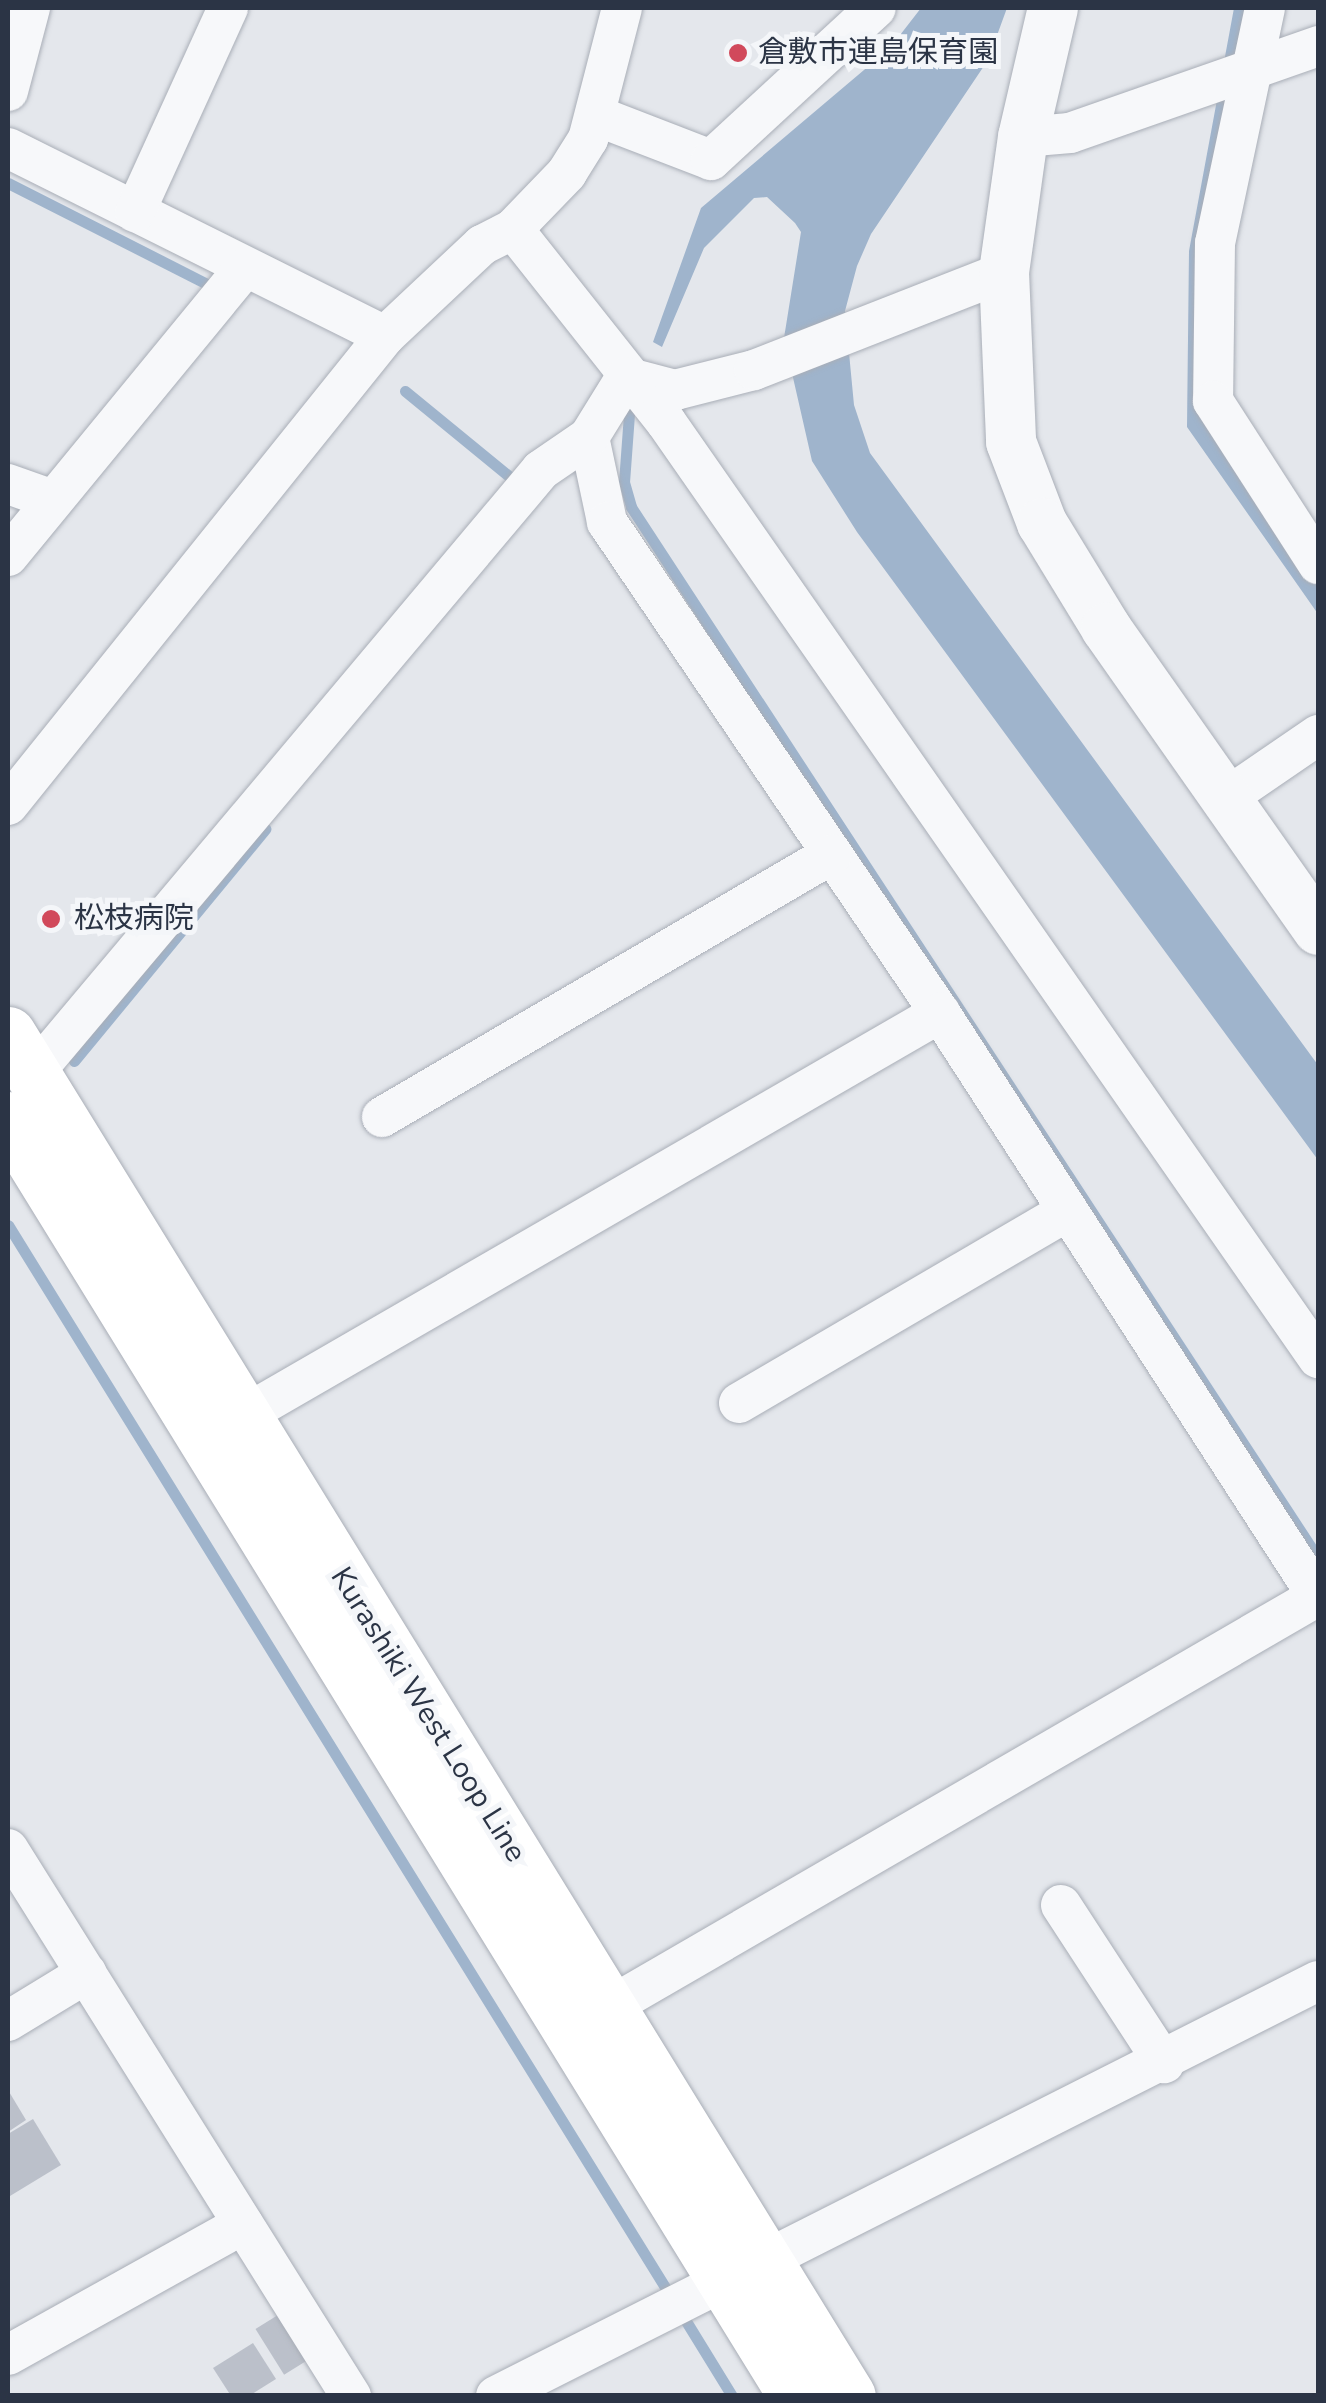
<!DOCTYPE html>
<html>
<head>
<meta charset="utf-8">
<style>
  body { margin:0 }
  #map { position:relative; width:1326px; height:2403px; overflow:hidden; background:#e4e7ec; font-family:"Nunito Sans","Noto Sans JP",sans-serif }
  div>[style] { position:absolute }
  .water>* { inset:0; background:#9fb4cc }
  .stream>* { height:11px; margin:-5.5px; padding:0 5.5px; transform-origin:5.5px; border-radius:5.5px; background:#9fb4cc }
  .building>* { inset:0; background:#bbc0ca; transform-origin:0 0 }
  .roads { filter:drop-shadow(0 0 2px #a9aeb7) drop-shadow(0 0 2px #a9aeb7) }
  .minor>* { height:40px; margin:-20px; padding:0 20px; transform-origin:20px; border-radius:20px; background:#f7f8fa }
  .tertiary>* { height:50px; margin:-25px; padding:0 25px; transform-origin:25px; border-radius:25px; background:#f7f8fa }
  .secondary>* { height:55px; margin:-27.5px; padding:0 27.5px; transform-origin:27.5px; border-radius:27.5px; background:#fff }
  .dots>* { width:28px; height:28px; translate:-50% -50%; box-sizing:border-box; border:5px solid #f4f6f9; border-radius:50% }
  span { translate:-50% -50%; white-space:nowrap; text-align:center; line-height:1.15; -webkit-text-stroke:10px #f4f6f9; paint-order:stroke }
  .poi-label { font-size:30px; color:#2b3445 }
  .left { translate:0 -50%; text-align:left }
  .street-label { font-size:30px; color:#2b3445 }
  .frame { position:absolute; inset:0; border:10px solid #2b3445; pointer-events:none }
</style>
</head>
<body>
<div id="map">
  <div class="water">
    <i style="clip-path:polygon(921px 8px,1007px 8px,988px 60px,871px 234px,857px 266px,845px 311px,854px 405px,870px 453px,1318px 1065px,1318px 1160px,857px 532px,812px 461px,784px 338px,801px 232px,795px 223px,767px 197px,754px 198px,704px 248px,662px 347px,653px 342px,701px 208px,890px 48px)"></i>
    <i style="clip-path:polygon(1234px 8px,1257px 8px,1202px 385px,1318px 580px,1318px 614px,1187px 427px,1189px 251px)"></i>
  </div>
  <div class="stream">
    <i style="left:8px;top:183px;width:225px;rotate:26.9deg"></i>
    <i style="left:405px;top:391px;width:142px;rotate:39.3deg"></i>
    <i style="left:629px;top:414px;width:68px;rotate:94.2deg"></i>
    <i style="left:624px;top:482px;width:26px;rotate:74deg"></i>
    <i style="left:631px;top:507px;width:1256px;rotate:56.83deg"></i>
    <i style="left:74px;top:1061px;width:301px;rotate:-50.5deg"></i>
    <i style="left:8px;top:1225px;width:1260px;rotate:58.26deg"></i>
    <i style="left:681px;top:2313px;width:97px;rotate:58.4deg"></i>
  </div>
  <div class="building">
    <i style="clip-path:polygon(8px 2090px,26px 2120px,8px 2132px)"></i>
    <i style="clip-path:polygon(33px 2119px,61px 2165px,10px 2196px,8px 2134px)"></i>
    <i style="left:286px;top:2310px;width:54px;height:36px;rotate:58deg"></i>
    <i style="clip-path:polygon(253px 2343px,276px 2379px,249px 2396px,231px 2396px,213px 2368px)"></i>
  </div>
  <div class="roads">
    <div class="minor">
      <i style="left:622px;top:8px;width:135px;rotate:104.5deg"></i>
      <i style="left:588px;top:139px;width:40px;rotate:122deg"></i>
      <i style="left:567px;top:173px;width:78px;rotate:134deg"></i>
      <i style="left:513px;top:229px;width:246px;rotate:51.6deg"></i>
      <i style="left:666px;top:422px;width:1141px;rotate:55.14deg"></i>
      <i style="left:1265px;top:8px;width:240px;rotate:102deg"></i>
      <i style="left:1215px;top:243px;width:158px;rotate:90.7deg"></i>
      <i style="left:1213px;top:401px;width:194px;rotate:57.2deg"></i>
      <i style="left:8px;top:91px;width:86px;rotate:-75.2deg"></i>
      <i style="left:597px;top:116px;width:122px;rotate:21.1deg"></i>
      <i style="left:711px;top:160px;width:224px;rotate:-42.7deg"></i>
      <i style="left:1023px;top:137px;width:47px;rotate:-4.9deg"></i>
      <i style="left:1070px;top:133px;width:263px;rotate:-19.3deg"></i>
      <i style="left:8px;top:148px;width:421px;rotate:26.5deg"></i>
      <i style="left:385px;top:336px;width:133px;rotate:-43.2deg"></i>
      <i style="left:482px;top:245px;width:35px;rotate:-27deg"></i>
      <i style="left:135px;top:212px;width:224px;rotate:-65.5deg"></i>
      <i style="left:589px;top:437px;width:87px;rotate:78deg"></i>
      <i style="left:607px;top:522px;width:593px;rotate:55.85deg"></i>
      <i style="left:940px;top:1013px;width:696px;rotate:57.09deg"></i>
      <i style="left:8px;top:484px;width:48px;rotate:19.6deg"></i>
      <i style="left:8px;top:556px;width:372px;rotate:-50.6deg"></i>
      <i style="left:1226px;top:798px;width:112px;rotate:-34.4deg"></i>
      <i style="left:8px;top:805px;width:602px;rotate:-51.21deg"></i>
      <i style="left:33px;top:1074px;width:789px;rotate:-49.93deg"></i>
      <i style="left:541px;top:470px;width:58px;rotate:-34.5deg"></i>
      <i style="left:589px;top:437px;width:70px;rotate:-58.3deg"></i>
      <i style="left:626px;top:377px;width:51px;rotate:14.9deg"></i>
      <i style="left:675px;top:390px;width:81px;rotate:-14.2deg"></i>
      <i style="left:754px;top:370px;width:269px;rotate:-21.4deg"></i>
      <i style="left:382px;top:1117px;width:521px;rotate:-30.3deg"></i>
      <i style="left:739px;top:1403px;width:381px;rotate:-30.3deg"></i>
      <i style="left:220px;top:1429px;width:832px;rotate:-30.02deg"></i>
      <i style="left:8px;top:1849px;width:646px;rotate:57.91deg"></i>
      <i style="left:1061px;top:1905px;width:189px;rotate:56.9deg"></i>
      <i style="left:609px;top:2007px;width:820px;rotate:-30.1deg"></i>
      <i style="left:8px;top:2021px;width:92px;rotate:-31.3deg"></i>
      <i style="left:8px;top:2355px;width:269px;rotate:-29.1deg"></i>
      <i style="left:496px;top:2396px;width:921px;rotate:-26.79deg"></i>
    </div>
    <div class="tertiary">
      <i style="left:1053px;top:8px;width:132px;rotate:103.1deg"></i>
      <i style="left:1023px;top:137px;width:136px;rotate:98deg"></i>
      <i style="left:1004px;top:272px;width:170px;rotate:87.6deg"></i>
      <i style="left:1011px;top:442px;width:87px;rotate:69.1deg"></i>
      <i style="left:1042px;top:523px;width:123px;rotate:58.6deg"></i>
      <i style="left:1106px;top:628px;width:369px;rotate:54.9deg"></i>
    </div>
    <div class="secondary">
      <i style="left:8px;top:1034px;width:1600px;rotate:58.34deg"></i>
      <i style="left:8px;top:1119px;width:1501px;rotate:58.32deg"></i>
    </div>
  </div>
  <div class="dots">
    <i style="left:738px;top:53px;background:#d1495b"></i>
    <i style="left:51px;top:919px;background:#d1495b"></i>
  </div>
  <div class="poi-label">
    <span class="left" style="left:758px;top:53px">倉敷市連島保育園</span>
    <span class="left" style="left:74px;top:919px">松枝病院</span>
  </div>
  <div class="street-label">
    <span style="left:428px;top:1715px;rotate:58deg">Kurashiki West Loop Line</span>
  </div>
  <div class="frame"></div>
</div>
</body>
</html>
